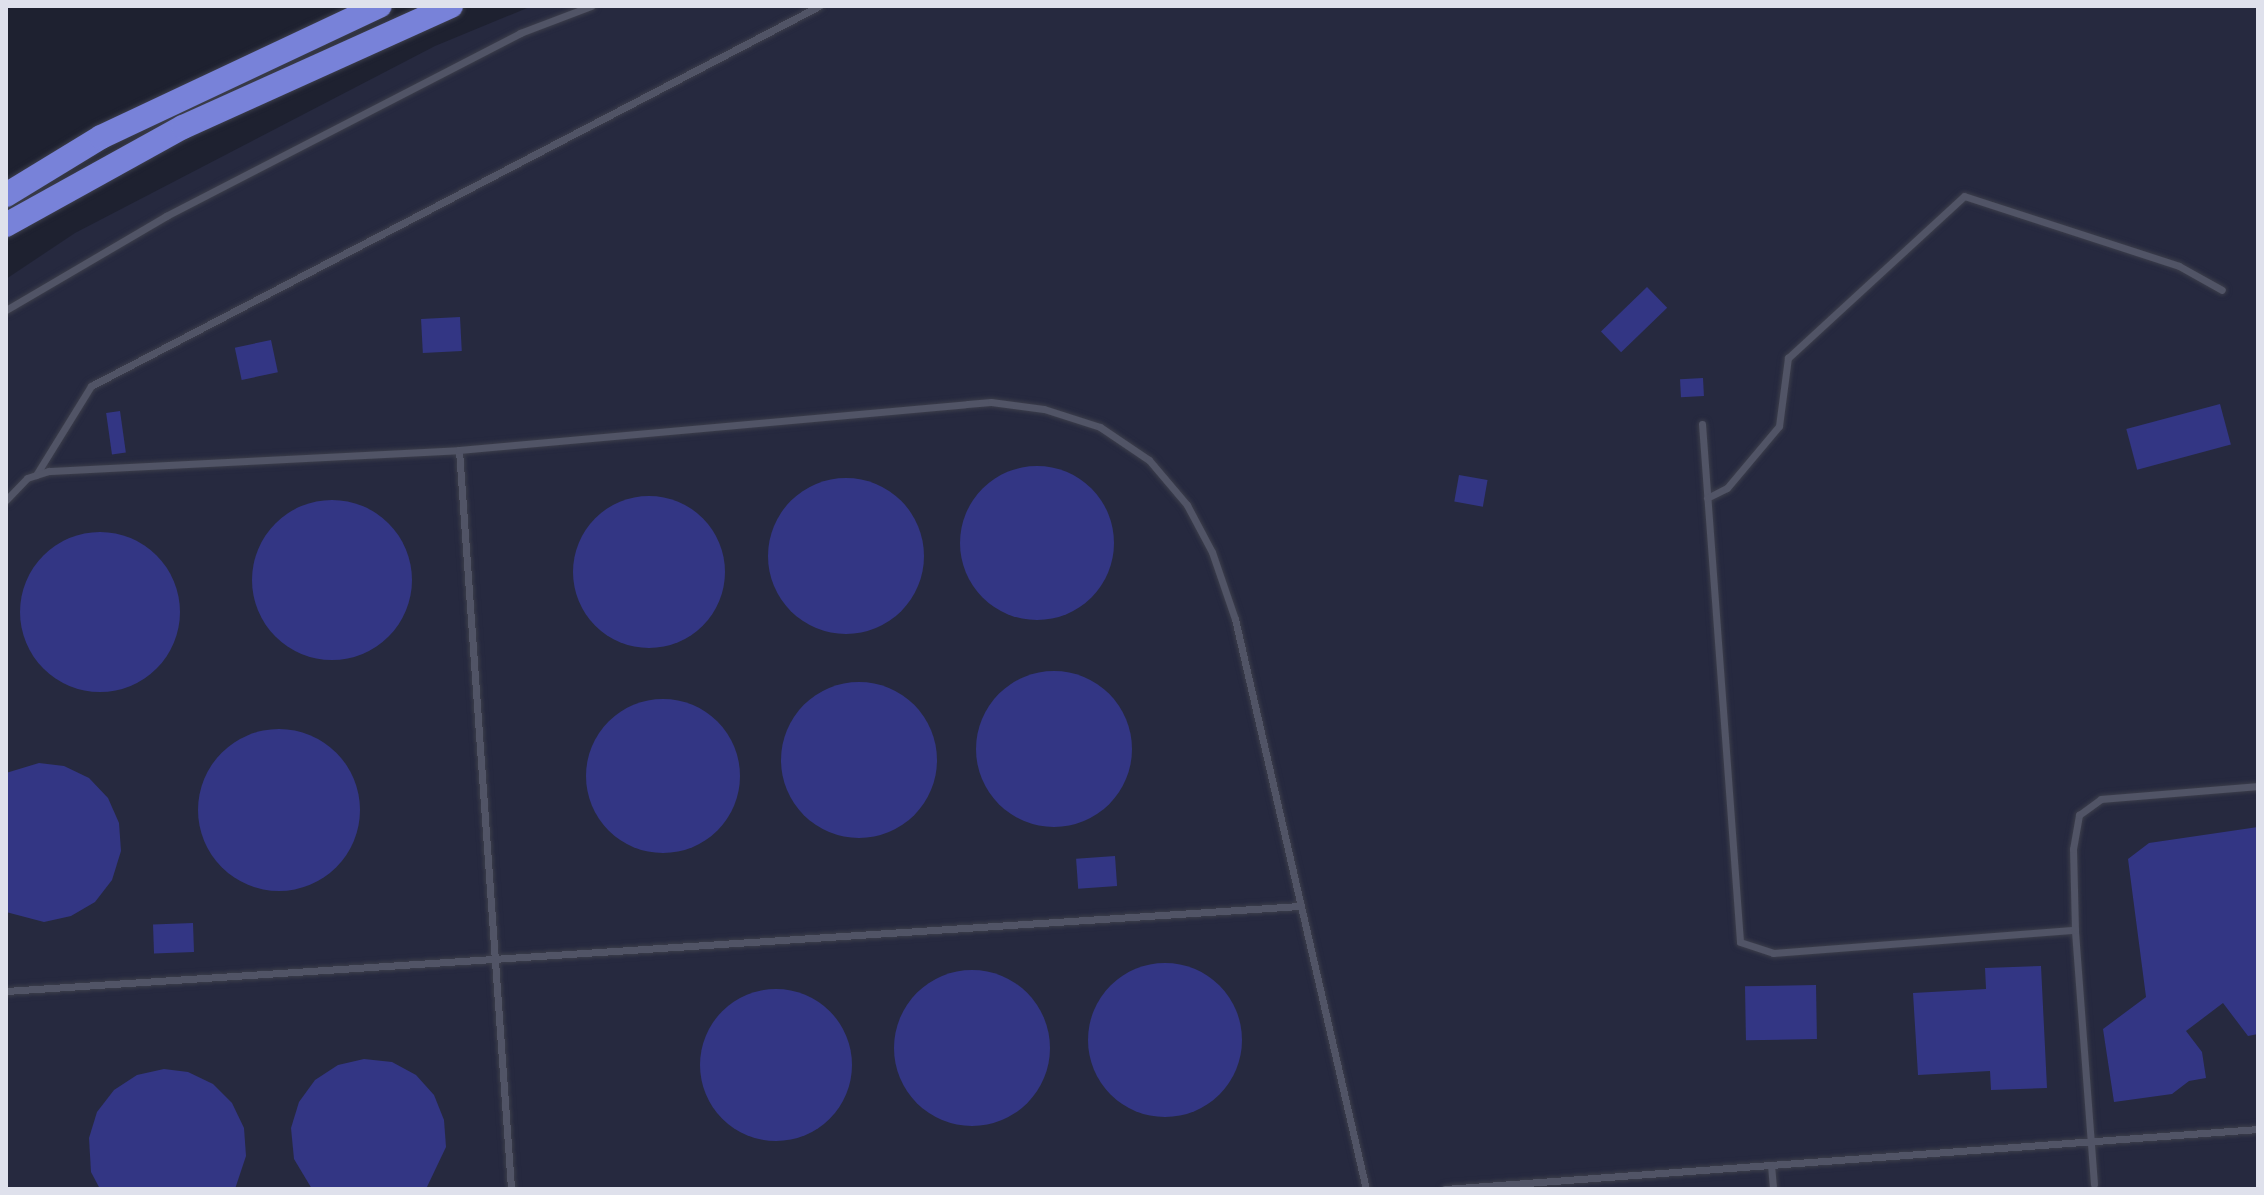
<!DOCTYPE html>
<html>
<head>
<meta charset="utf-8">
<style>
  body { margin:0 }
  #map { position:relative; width:2264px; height:1195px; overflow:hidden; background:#1e2130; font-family:Helvetica,sans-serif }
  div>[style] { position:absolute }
  .built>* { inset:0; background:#26293f }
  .building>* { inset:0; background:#333684; transform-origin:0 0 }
  .round { border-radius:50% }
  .roads { filter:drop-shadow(0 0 2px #3c3e4b) drop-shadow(0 0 2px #3c3e4b) }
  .service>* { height:7px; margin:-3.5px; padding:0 3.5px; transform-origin:3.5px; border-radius:3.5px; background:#515466 }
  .trunk>* { height:24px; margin:-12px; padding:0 12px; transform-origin:12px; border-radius:12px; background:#7882d9 }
  span { translate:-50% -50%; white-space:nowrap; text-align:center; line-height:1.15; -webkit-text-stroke:6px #151726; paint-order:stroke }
  .frame { position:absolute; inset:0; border:8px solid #dfe1ec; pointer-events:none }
</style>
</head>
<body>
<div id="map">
  <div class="built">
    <i style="clip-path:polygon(532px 6px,2258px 6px,2258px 1189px,6px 1189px,6px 279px,75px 233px,435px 46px)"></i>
  </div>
  <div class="building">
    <i style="left:1647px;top:287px;width:29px;height:64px;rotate:46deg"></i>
    <i style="left:460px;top:317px;width:34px;height:39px;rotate:87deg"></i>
    <i style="left:271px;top:340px;width:33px;height:37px;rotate:78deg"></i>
    <i style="left:1703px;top:378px;width:18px;height:23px;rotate:87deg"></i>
    <i style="left:2220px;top:404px;width:42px;height:97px;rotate:75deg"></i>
    <i style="left:120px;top:411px;width:42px;height:14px;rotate:82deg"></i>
    <i class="round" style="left:960px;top:466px;width:154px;height:154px"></i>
    <i style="left:1459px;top:475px;width:29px;height:27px;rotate:10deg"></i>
    <i class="round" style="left:768px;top:478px;width:156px;height:156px"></i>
    <i class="round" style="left:573px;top:496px;width:152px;height:152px"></i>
    <i class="round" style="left:252px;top:500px;width:160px;height:160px"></i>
    <i class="round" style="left:20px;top:532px;width:160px;height:160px"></i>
    <i class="round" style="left:976px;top:671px;width:156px;height:156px"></i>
    <i class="round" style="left:781px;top:682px;width:156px;height:156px"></i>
    <i class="round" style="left:586px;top:699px;width:154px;height:154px"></i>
    <i class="round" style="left:198px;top:729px;width:162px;height:162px"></i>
    <i style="clip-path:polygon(39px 763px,64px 766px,89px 778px,108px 798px,119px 823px,121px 851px,112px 880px,95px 902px,71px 916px,44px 922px,6px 912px,6px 773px)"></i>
    <i style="clip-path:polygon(2258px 827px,2258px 1034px,2248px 1036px,2223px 1003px,2186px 1031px,2202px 1052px,2206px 1078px,2189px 1081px,2172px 1094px,2114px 1102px,2103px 1029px,2146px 997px,2128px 859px,2149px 843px)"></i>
    <i style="left:1115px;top:856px;width:30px;height:39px;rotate:86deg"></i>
    <i style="left:193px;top:923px;width:29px;height:40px;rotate:88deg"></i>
    <i class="round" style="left:1088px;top:963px;width:154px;height:154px"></i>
    <i style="clip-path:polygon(2041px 966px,2047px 1088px,1991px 1090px,1990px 1071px,1918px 1075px,1913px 993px,1986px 989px,1985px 968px)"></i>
    <i class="round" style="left:894px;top:970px;width:156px;height:156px"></i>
    <i style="left:1816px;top:985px;width:54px;height:71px;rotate:89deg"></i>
    <i class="round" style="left:700px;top:989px;width:152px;height:152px"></i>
    <i style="clip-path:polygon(364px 1059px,392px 1062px,416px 1075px,434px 1095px,444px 1120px,446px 1147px,426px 1189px,312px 1189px,294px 1159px,291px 1128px,299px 1102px,315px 1080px,338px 1065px)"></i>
    <i style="clip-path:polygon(164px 1069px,188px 1072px,213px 1084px,232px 1103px,244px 1128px,246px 1156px,235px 1189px,100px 1189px,91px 1172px,89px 1138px,97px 1112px,114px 1090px,137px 1075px)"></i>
  </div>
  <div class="roads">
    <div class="service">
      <i style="left:6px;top:310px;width:186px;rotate:-30.4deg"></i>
      <i style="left:166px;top:216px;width:399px;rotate:-27.3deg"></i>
      <i style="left:520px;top:33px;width:76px;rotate:-20.8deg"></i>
      <i style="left:1702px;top:424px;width:519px;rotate:85.8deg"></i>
      <i style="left:1740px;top:942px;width:35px;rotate:18deg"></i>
      <i style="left:1773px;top:953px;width:303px;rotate:-4.4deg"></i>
      <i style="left:459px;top:450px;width:741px;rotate:85.97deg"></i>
      <i style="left:36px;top:475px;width:105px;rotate:-58.3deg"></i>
      <i style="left:91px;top:386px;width:821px;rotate:-27.56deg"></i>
      <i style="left:1707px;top:498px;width:22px;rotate:-27deg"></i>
      <i style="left:1727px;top:488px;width:81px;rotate:-50deg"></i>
      <i style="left:1779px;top:426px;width:69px;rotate:-82.5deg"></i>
      <i style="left:1788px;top:358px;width:239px;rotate:-42.6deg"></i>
      <i style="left:1964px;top:196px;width:226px;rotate:18deg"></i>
      <i style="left:2179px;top:266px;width:49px;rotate:29.2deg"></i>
      <i style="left:6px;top:500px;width:30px;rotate:-46deg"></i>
      <i style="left:27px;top:478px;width:23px;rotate:-18deg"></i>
      <i style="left:49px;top:471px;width:411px;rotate:-2.9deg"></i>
      <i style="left:459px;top:450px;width:534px;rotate:-5.16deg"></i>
      <i style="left:991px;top:402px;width:53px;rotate:7.5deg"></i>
      <i style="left:1044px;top:409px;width:59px;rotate:17.8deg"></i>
      <i style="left:1100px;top:427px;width:59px;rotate:34deg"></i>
      <i style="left:1149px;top:460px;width:59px;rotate:49.8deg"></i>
      <i style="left:1187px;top:505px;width:53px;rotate:62deg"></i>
      <i style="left:1212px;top:552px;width:71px;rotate:71.1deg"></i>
      <i style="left:1235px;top:619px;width:585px;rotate:77.06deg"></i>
      <i style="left:6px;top:991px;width:1298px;rotate:-3.76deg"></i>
      <i style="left:1771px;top:1165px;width:24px;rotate:85deg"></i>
      <i style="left:2094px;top:1184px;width:255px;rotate:-94.3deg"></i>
      <i style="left:2075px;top:930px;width:81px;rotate:-91.4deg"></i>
      <i style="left:2073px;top:849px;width:35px;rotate:-80deg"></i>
      <i style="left:2079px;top:815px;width:27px;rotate:-36deg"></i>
      <i style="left:2101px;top:799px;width:158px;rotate:-4.7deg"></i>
      <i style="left:1445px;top:1189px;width:815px;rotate:-4.22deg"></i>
    </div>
    <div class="trunk">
      <i style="left:6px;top:195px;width:111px;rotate:-31.4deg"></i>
      <i style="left:101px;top:137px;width:308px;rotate:-25.2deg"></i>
      <i style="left:6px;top:225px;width:202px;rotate:-29deg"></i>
      <i style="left:183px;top:127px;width:294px;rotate:-24.3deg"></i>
    </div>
  </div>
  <div class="frame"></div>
</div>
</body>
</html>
